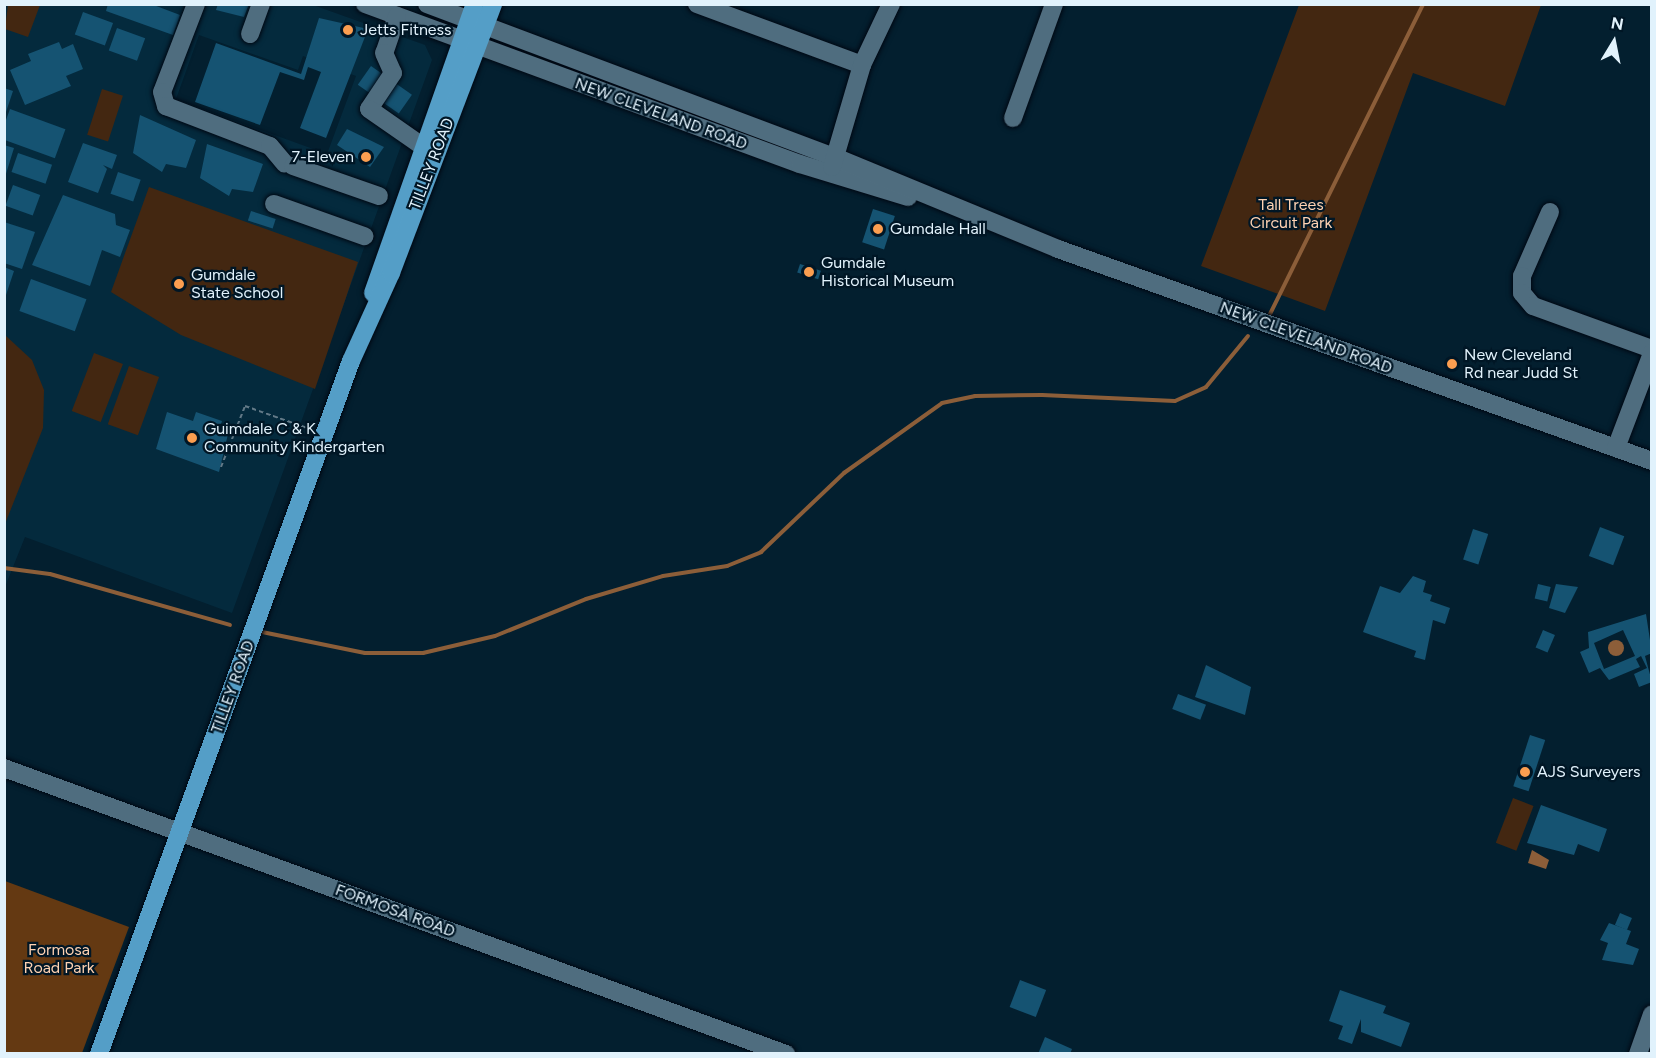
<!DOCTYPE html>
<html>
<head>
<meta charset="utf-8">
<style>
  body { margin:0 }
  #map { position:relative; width:1656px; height:1058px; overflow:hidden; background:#031f2f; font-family:Figtree,sans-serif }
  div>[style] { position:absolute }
  .built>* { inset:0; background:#042a3d }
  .green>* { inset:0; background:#432711; transform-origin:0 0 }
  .forest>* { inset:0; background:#643912 }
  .water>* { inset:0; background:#8c5e39 }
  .round { border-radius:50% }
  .stream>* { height:4px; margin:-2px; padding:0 2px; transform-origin:2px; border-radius:2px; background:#8c5e39 }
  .building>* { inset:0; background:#155372; transform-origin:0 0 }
  .path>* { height:2px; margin-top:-1px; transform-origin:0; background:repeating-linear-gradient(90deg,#627987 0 4.5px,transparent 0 7.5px) }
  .roads { filter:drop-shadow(0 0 2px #000813) drop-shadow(0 0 2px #000813) }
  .minor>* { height:18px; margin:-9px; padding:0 9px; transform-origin:9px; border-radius:9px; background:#4f6d7f }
  .major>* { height:18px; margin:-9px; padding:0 9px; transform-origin:9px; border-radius:9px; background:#549ec7 }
  .dots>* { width:16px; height:16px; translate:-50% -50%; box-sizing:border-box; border:3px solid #001625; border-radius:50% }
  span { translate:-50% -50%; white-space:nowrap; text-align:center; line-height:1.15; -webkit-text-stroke:4.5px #001625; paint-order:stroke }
  .poi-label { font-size:16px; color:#e1f2fc }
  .left { translate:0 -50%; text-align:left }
  .right { translate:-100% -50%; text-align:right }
  .street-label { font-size:16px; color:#e1f2fc }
  .park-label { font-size:16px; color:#fed2b2 }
  .frame { position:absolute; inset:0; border:6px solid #e1f2fc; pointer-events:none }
  .north { position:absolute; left:1584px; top:12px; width:60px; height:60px; -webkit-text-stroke:4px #001625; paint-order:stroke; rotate:10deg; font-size:16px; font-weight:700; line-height:24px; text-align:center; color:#e1f2fc }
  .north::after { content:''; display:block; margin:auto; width:21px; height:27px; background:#e1f2fc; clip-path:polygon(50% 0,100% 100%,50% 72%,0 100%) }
</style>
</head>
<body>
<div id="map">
  <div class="built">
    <i style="clip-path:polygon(evenodd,5px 5px,313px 5px,425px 45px,432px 60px,232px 613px,25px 537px,5px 587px,5px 5px,199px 35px,298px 70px,303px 56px,356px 76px,327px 154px,176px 99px,199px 35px)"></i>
  </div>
  <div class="green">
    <i style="clip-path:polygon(8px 5px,40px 5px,28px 37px,5px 29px)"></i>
    <i style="clip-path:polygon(1299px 5px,1541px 5px,1505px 106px,1413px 73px,1325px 311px,1201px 266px)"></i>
    <i style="left:102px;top:89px;width:22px;height:48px;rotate:18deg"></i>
    <i style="clip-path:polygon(149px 187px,358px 262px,315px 389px,181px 335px,111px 292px)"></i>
    <i style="clip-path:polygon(5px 335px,32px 360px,44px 390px,43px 428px,5px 524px)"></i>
    <i style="left:94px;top:353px;width:31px;height:62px;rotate:21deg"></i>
    <i style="left:129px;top:366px;width:32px;height:62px;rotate:20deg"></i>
    <i style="left:1513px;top:798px;width:22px;height:48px;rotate:21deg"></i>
  </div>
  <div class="forest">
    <i style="clip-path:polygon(5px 881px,129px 927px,82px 1053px,5px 1053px)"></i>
  </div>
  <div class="water">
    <i class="round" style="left:1608px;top:640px;width:16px;height:16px"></i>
    <i style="clip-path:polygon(1532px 850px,1549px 860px,1546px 869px,1528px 863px)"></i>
  </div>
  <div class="stream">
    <i style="left:1270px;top:314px;width:346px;rotate:-63.7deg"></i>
    <i style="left:4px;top:568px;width:46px;rotate:7.4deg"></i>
    <i style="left:50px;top:574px;width:187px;rotate:15.8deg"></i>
    <i style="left:262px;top:632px;width:105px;rotate:11.5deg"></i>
    <i style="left:365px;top:653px;width:58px"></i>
    <i style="left:423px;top:653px;width:74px;rotate:-13.3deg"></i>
    <i style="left:495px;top:636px;width:98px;rotate:-22.1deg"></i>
    <i style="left:586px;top:599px;width:80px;rotate:-16.6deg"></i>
    <i style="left:663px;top:576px;width:65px;rotate:-8.9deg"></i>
    <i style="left:727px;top:566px;width:37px;rotate:-22deg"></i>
    <i style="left:761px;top:552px;width:115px;rotate:-43.6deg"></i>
    <i style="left:844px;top:473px;width:120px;rotate:-35.5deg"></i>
    <i style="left:942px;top:403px;width:34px;rotate:-12deg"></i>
    <i style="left:975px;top:396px;width:67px;rotate:-0.9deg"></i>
    <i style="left:1042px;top:395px;width:133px;rotate:2.6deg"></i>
    <i style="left:1175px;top:401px;width:34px;rotate:-24deg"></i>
    <i style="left:1206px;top:387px;width:66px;rotate:-50.5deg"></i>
  </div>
  <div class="building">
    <i style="clip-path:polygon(108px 4px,151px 4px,180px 15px,173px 35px,106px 11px)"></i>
    <i style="clip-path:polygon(218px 4px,249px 4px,244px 17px,216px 10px)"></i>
    <i style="left:83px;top:12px;width:32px;height:24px;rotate:20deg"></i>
    <i style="clip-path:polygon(319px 18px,368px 29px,326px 138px,300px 128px,321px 72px,308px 67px,304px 80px,280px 72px,260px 125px,195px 102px,216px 43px,301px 74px)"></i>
    <i style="left:117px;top:28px;width:30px;height:24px;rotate:20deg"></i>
    <i style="clip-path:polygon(59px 42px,62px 49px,73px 44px,83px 69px,66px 76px,71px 86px,25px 105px,10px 70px,31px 61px,28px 54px)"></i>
    <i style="left:371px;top:66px;width:50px;height:23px;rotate:35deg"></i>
    <i style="clip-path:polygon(4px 88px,13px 91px,5px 115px,4px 115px)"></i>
    <i style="left:10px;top:109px;width:59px;height:31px;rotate:20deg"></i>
    <i style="clip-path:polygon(140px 115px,196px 140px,186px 168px,166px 164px,162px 172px,133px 153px)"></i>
    <i style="clip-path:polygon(347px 129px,384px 147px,370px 167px,337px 145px)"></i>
    <i style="clip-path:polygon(83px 143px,117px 155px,112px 169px,103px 165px,107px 169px,98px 193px,68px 182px)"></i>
    <i style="clip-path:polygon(207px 144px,263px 164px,253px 192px,232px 189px,229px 196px,200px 178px)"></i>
    <i style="clip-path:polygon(4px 145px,14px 148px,5px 177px,4px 177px)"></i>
    <i style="left:18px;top:153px;width:36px;height:20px;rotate:19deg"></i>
    <i style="left:118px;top:172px;width:24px;height:23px;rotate:19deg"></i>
    <i style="left:13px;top:185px;width:29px;height:22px;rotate:20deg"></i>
    <i style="clip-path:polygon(63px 195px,115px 214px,116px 225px,130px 230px,120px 257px,102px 250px,90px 286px,32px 265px)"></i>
    <i style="left:873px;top:209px;width:23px;height:35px;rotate:18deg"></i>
    <i style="left:251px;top:211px;width:26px;height:10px;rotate:18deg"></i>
    <i style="clip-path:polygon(4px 222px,35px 232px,22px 269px,4px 263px)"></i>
    <i style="left:800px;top:264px;width:22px;height:9px;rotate:18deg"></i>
    <i style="clip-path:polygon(4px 267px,14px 271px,5px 298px,4px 298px)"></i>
    <i style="left:31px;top:279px;width:59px;height:34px;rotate:20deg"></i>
    <i style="clip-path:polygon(167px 412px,193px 421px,196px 412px,222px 421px,219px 430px,228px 434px,219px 472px,156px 449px)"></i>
    <i style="left:1600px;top:527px;width:26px;height:31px;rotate:21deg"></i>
    <i style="left:1473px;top:529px;width:16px;height:32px;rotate:18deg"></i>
    <i style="clip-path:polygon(1413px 576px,1426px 581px,1423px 592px,1432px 595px,1430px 601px,1450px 608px,1445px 624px,1433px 620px,1425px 660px,1414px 657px,1416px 651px,1363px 632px,1380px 586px,1400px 593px)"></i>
    <i style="left:1538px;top:584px;width:13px;height:15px;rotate:13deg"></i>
    <i style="clip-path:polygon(1556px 584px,1578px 587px,1565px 613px,1549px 608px)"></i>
    <i style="clip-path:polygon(evenodd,1646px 614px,1652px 653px,1645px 656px,1652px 682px,1639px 687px,1634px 674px,1647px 668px,1641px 656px,1636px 659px,1640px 667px,1609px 680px,1600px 668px,1589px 673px,1580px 652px,1589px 648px,1588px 632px,1646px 614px,1623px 630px,1635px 656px,1604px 669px,1594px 643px,1623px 630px)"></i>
    <i style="left:1543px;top:630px;width:13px;height:19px;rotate:23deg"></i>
    <i style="clip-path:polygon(1206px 665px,1251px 687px,1245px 715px,1195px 697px)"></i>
    <i style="left:1178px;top:694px;width:30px;height:16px;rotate:21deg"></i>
    <i style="left:1530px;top:735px;width:16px;height:54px;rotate:18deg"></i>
    <i style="clip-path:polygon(1541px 805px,1607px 829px,1599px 852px,1578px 844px,1574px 855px,1527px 843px)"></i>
    <i style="left:1620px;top:913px;width:13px;height:13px;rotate:23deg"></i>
    <i style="clip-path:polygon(1609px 923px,1631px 931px,1626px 944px,1639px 949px,1633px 965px,1602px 960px,1608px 943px,1600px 940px)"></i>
    <i style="left:1020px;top:980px;width:28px;height:29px;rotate:21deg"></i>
    <i style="clip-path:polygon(1340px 990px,1386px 1006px,1383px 1013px,1410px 1023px,1401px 1047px,1361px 1032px,1361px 1019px,1352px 1044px,1338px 1039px,1343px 1026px,1329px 1021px)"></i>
    <i style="clip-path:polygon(1045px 1037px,1072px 1049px,1070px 1054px,1038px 1054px)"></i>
  </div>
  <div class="path">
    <i style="left:221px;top:467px;width:66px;rotate:-68.5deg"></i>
    <i style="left:245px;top:406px;width:69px;rotate:19.5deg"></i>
  </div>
  <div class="roads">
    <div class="minor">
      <i style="left:196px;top:4px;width:94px;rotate:111.1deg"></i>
      <i style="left:162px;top:92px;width:15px;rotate:74deg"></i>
      <i style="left:166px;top:106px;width:111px;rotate:21deg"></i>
      <i style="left:270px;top:146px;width:23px;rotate:50deg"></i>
      <i style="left:365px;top:4px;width:463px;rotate:20.2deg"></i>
      <i style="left:800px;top:164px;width:113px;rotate:17deg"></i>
      <i style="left:427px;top:4px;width:436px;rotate:20.6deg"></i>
      <i style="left:835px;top:157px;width:241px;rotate:22.4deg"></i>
      <i style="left:1058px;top:249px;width:631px;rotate:19.64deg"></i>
      <i style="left:697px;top:4px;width:176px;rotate:20.3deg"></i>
      <i style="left:397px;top:16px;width:39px;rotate:109deg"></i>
      <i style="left:384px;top:53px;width:22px;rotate:66deg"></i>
      <i style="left:393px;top:73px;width:43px;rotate:123.7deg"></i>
      <i style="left:369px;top:109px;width:65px;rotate:34.9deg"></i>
      <i style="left:250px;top:34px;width:32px;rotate:-70deg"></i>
      <i style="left:1013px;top:118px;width:121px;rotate:-70.2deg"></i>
      <i style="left:293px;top:166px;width:91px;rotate:19.2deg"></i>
      <i style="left:832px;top:167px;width:106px;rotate:-73.6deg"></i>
      <i style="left:862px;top:65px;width:68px;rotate:-64.6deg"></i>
      <i style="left:274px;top:204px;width:96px;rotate:19.6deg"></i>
      <i style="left:1550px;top:212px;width:70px;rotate:113.6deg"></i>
      <i style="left:1522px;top:276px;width:17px;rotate:90deg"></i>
      <i style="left:1522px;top:293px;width:17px;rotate:50deg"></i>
      <i style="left:1533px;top:306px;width:127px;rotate:19.9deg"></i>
      <i style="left:1616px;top:448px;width:102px;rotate:-69.2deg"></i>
      <i style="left:4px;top:768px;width:833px;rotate:20.09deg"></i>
      <i style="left:1638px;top:1054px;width:42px;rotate:-70.7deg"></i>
    </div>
    <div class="major">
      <i style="left:373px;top:293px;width:306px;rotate:-70.6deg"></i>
      <i style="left:99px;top:1054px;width:737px;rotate:-70.02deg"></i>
      <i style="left:351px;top:361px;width:97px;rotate:-65.6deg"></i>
      <i style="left:391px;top:273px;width:288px;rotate:-69.2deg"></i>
    </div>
  </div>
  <div class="dots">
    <i style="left:348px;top:30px;background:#fb9e50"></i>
    <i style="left:366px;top:157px;background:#fb9e50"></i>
    <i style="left:878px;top:229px;background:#fb9e50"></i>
    <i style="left:809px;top:272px;background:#fb9e50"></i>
    <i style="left:179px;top:284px;background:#fb9e50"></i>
    <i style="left:1452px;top:364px;background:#fb9e50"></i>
    <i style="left:192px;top:438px;background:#fb9e50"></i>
    <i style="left:1525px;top:772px;background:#fb9e50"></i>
  </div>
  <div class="poi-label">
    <span class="left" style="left:360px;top:30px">Jetts Fitness</span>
    <span class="right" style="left:354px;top:157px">7-Eleven</span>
    <span class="left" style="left:890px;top:229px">Gumdale Hall</span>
    <span class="left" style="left:821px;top:272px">Gumdale<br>Historical Museum</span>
    <span class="left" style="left:191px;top:284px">Gumdale<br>State School</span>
    <span class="left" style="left:1464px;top:364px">New Cleveland<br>Rd near Judd St</span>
    <span class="left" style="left:204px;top:438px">Guimdale C &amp; K<br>Community Kindergarten</span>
    <span class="left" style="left:1537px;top:772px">AJS Surveyers</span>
  </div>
  <div class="street-label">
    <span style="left:661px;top:114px;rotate:20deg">NEW CLEVELAND ROAD</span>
    <span style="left:432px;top:164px;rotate:-69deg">TILLEY ROAD</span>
    <span style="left:1306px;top:338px;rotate:20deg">NEW CLEVELAND ROAD</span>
    <span style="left:233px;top:687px;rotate:-70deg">TILLEY ROAD</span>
    <span style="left:395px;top:911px;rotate:20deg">FORMOSA ROAD</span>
  </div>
  <div class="park-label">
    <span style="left:1291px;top:214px">Tall Trees<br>Circuit Park</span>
    <span style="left:59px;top:959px">Formosa<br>Road Park</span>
  </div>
  <div class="frame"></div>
  <div class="north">N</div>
</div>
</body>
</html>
